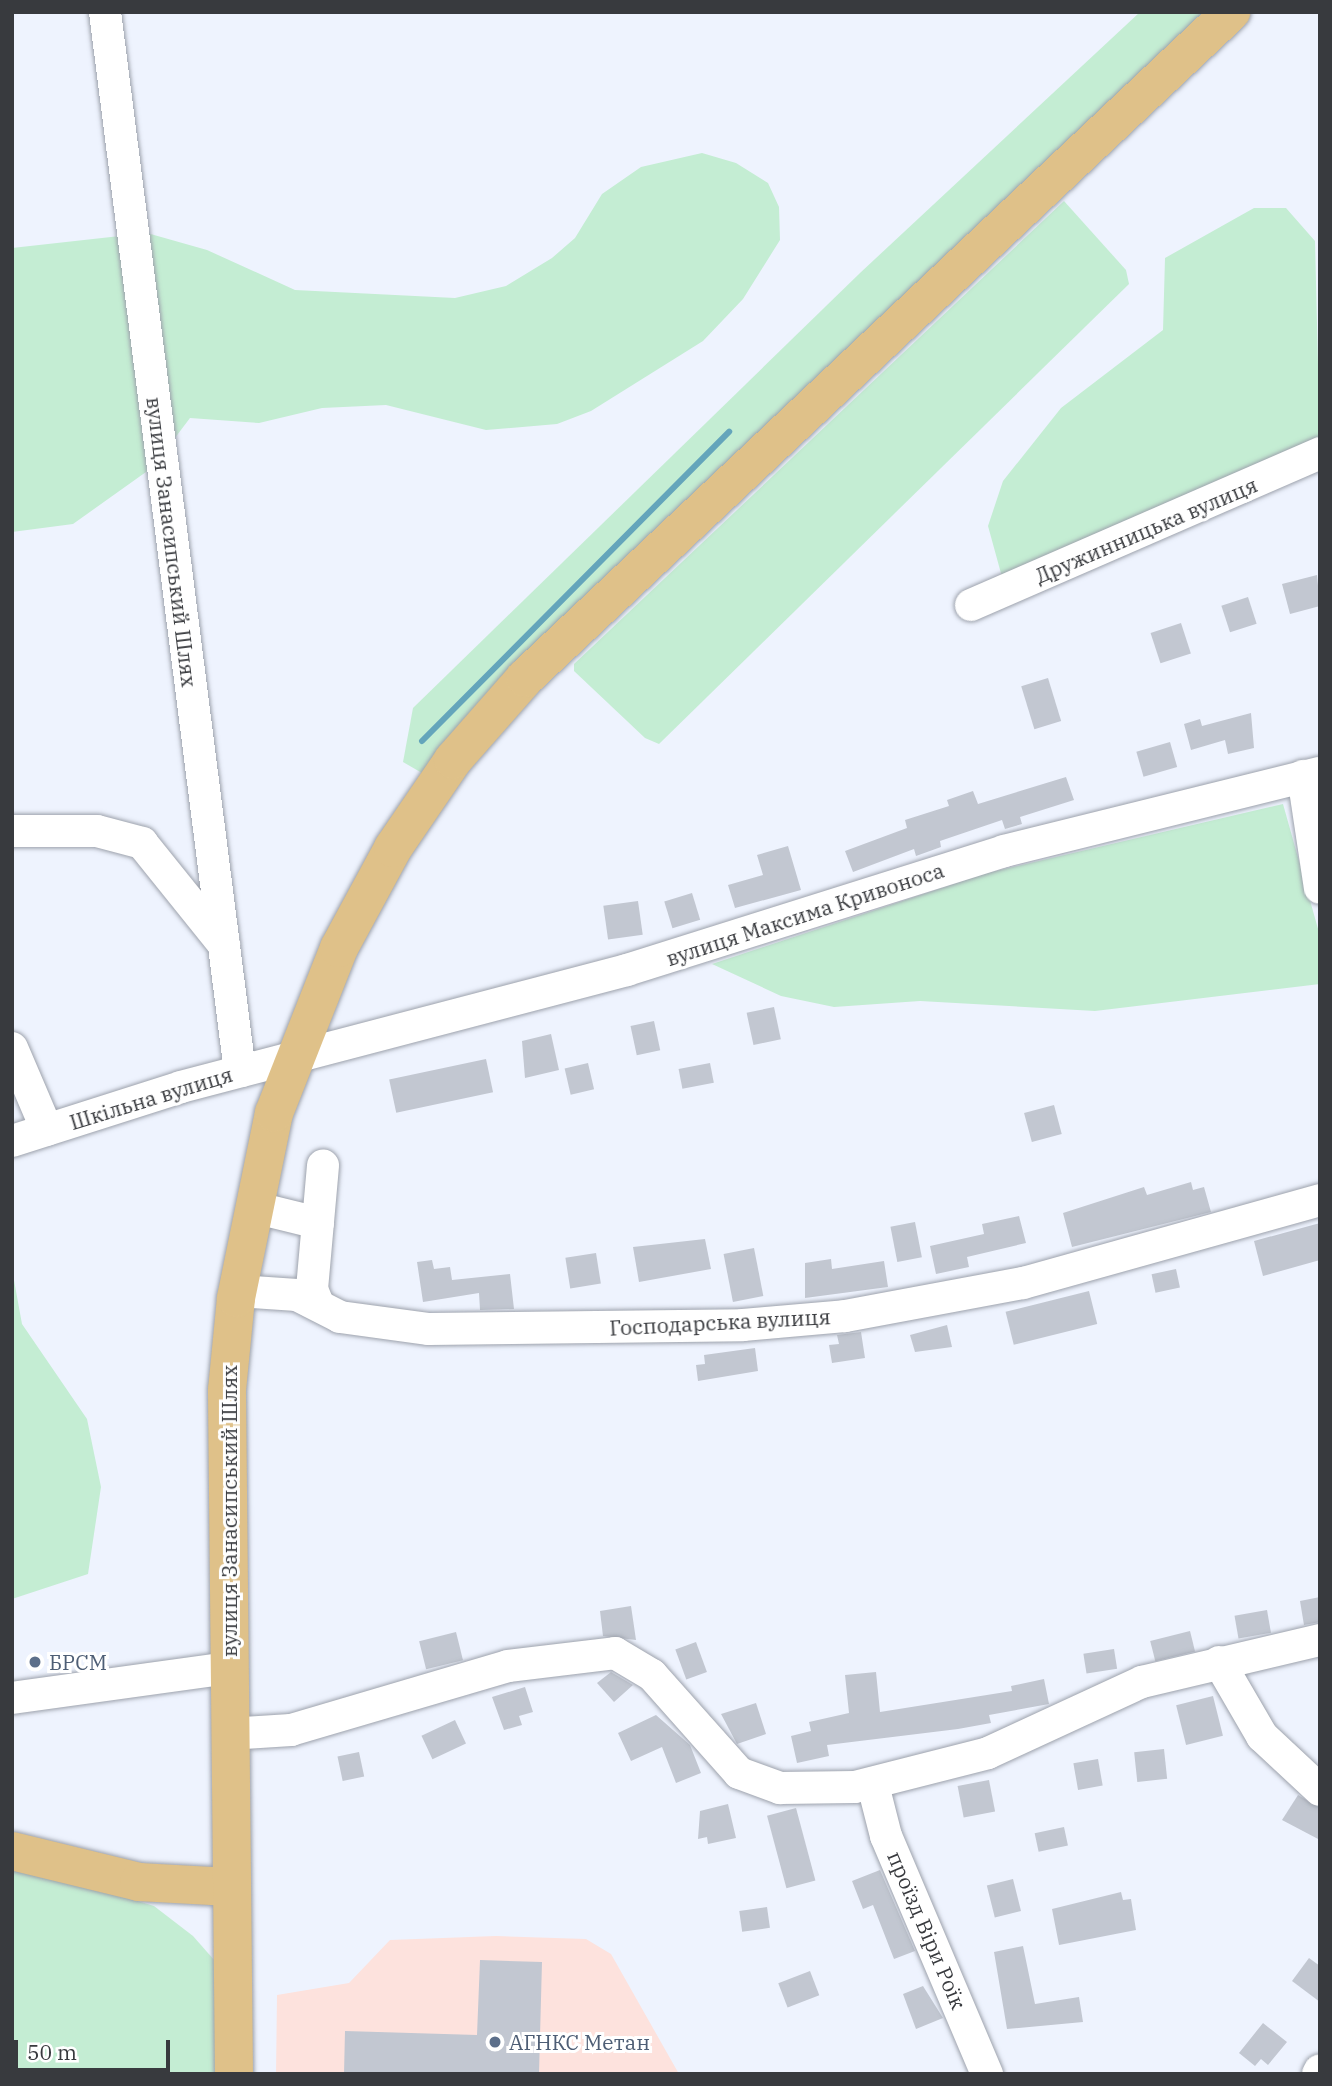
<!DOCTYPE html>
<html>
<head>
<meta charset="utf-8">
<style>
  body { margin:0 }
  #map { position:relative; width:1332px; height:2086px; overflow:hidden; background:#eef3fe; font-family:"IBM Plex Serif",serif }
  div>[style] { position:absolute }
  .industrial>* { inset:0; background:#fde2dd }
  .green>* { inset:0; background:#c4edd3 }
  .stream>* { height:6px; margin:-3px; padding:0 3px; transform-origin:3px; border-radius:3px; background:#64a5bb }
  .building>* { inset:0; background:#c2c7d1; transform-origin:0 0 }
  .roads { filter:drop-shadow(0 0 2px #9da2ac) drop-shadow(0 0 2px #9da2ac) }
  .minor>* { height:32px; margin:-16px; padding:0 16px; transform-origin:16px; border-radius:16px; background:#fff }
  .major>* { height:38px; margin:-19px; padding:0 19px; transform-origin:19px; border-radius:19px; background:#dfc189 }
  .dots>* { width:19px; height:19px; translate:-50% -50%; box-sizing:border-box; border:4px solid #fff; border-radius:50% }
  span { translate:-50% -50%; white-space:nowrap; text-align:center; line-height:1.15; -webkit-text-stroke:6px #fff; paint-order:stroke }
  .street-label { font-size:21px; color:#383a3e }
  .service-label { font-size:21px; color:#4e5e75 }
  .left { translate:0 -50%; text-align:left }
  .frame { position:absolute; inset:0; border:14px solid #383a3e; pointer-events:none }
  .scale { position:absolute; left:14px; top:2040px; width:156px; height:32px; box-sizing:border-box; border:4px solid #383a3e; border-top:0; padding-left:9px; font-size:21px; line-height:24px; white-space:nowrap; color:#383a3e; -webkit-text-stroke:5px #fff; paint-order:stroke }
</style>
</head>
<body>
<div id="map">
  <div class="industrial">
    <i style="clip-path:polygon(496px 1936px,586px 1939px,611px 1954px,679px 2074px,276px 2074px,277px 1995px,349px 1983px,390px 1940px)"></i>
  </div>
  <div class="green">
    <i style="clip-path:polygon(1140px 12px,1208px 12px,422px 773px,403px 762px,413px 708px,860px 273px)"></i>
    <i style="clip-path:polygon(702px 153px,736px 163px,768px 183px,779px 207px,780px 240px,743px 299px,703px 341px,591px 411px,557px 424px,486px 430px,386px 405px,322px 408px,259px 423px,190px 418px,153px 467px,73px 524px,12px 532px,12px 248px,147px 233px,207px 250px,295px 290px,455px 298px,506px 286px,552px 258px,575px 238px,602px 194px,641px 167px)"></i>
    <i style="clip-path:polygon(1064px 201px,1126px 270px,1129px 284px,659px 744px,645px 738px,574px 671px,574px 664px)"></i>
    <i style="clip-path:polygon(1254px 208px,1286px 208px,1315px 241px,1320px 447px,1002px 577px,988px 526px,1003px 481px,1061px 408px,1163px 330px,1165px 258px)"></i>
    <i style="clip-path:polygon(1283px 804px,1320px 936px,1320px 984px,1095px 1011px,920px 1001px,834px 1007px,781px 996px,712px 964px,987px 873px)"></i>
    <i style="clip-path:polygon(12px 1269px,22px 1324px,87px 1419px,101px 1487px,88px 1574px,12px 1599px)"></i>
    <i style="clip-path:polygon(12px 1863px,154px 1906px,193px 1936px,215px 1961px,217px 2074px,12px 2074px)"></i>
  </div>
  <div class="stream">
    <i style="left:422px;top:741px;width:436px;rotate:-45.2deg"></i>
  </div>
  <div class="building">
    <i style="clip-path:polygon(1317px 575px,1320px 606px,1290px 614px,1282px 584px)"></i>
    <i style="left:1248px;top:597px;width:28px;height:28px;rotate:72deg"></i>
    <i style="left:1181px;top:623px;width:32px;height:32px;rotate:72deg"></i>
    <i style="left:1048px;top:678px;width:45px;height:28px;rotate:73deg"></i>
    <i style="clip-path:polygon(1251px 713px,1254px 748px,1228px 754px,1225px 740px,1191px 750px,1184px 724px,1200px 719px,1202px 726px)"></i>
    <i style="left:1170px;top:742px;width:26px;height:35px;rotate:74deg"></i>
    <i style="clip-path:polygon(1066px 777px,1074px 800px,1020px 817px,1022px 824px,1005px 829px,1002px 820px,940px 841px,941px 847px,916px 856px,914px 849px,853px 872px,845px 851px,907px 828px,905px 820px,949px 806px,947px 800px,973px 791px,978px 804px)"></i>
    <i style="clip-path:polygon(788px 846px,801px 890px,735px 908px,728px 885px,763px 875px,757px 855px)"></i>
    <i style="left:692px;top:893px;width:28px;height:29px;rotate:73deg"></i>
    <i style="left:638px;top:901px;width:34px;height:35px;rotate:82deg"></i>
    <i style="left:774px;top:1007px;width:33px;height:28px;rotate:78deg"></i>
    <i style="left:654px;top:1021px;width:30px;height:24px;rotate:78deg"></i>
    <i style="clip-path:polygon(551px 1034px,559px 1070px,525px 1078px,522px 1041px)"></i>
    <i style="left:486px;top:1059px;width:34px;height:99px;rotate:78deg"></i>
    <i style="left:588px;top:1063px;width:27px;height:24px;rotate:77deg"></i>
    <i style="left:710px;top:1063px;width:20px;height:32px;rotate:79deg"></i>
    <i style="left:1054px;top:1105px;width:30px;height:31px;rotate:75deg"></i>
    <i style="clip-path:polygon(1191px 1182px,1193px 1190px,1204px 1187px,1211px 1212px,1072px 1247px,1063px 1213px,1144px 1187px,1147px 1195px)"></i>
    <i style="clip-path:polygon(1019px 1216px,1026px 1243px,967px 1257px,969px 1267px,936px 1274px,930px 1246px,984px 1234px,982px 1224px)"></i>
    <i style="left:915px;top:1222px;width:36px;height:25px;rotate:79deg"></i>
    <i style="clip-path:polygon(1320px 1223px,1320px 1260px,1263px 1276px,1254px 1241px)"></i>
    <i style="clip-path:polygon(705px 1239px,711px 1269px,639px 1282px,633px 1247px)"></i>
    <i style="left:754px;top:1248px;width:49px;height:31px;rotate:79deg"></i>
    <i style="left:596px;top:1253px;width:31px;height:31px;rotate:81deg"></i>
    <i style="clip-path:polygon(831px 1259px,832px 1269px,884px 1261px,888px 1287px,805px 1298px,805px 1263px)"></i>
    <i style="clip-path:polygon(432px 1260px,434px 1269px,450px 1267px,452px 1280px,510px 1274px,514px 1309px,480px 1310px,479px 1293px,423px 1302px,417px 1262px)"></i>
    <i style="left:1176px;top:1269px;width:19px;height:25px;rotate:78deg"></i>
    <i style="left:1089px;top:1291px;width:34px;height:86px;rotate:76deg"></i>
    <i style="clip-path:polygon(947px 1325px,952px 1347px,915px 1352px,910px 1335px)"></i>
    <i style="clip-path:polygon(861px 1332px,865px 1358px,832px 1363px,829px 1345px,839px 1344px,837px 1335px)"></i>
    <i style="clip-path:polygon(755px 1348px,758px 1371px,698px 1381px,696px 1365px,705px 1364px,704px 1355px)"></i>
    <i style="clip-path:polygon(1320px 1597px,1320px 1622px,1304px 1625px,1300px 1601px)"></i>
    <i style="clip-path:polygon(631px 1606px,636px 1640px,603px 1636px,600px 1611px)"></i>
    <i style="left:1267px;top:1610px;width:23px;height:33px;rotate:80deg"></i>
    <i style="left:1190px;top:1631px;width:21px;height:41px;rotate:76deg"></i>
    <i style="left:456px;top:1632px;width:29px;height:38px;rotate:76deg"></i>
    <i style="left:696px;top:1642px;width:32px;height:22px;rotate:70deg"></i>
    <i style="left:1114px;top:1649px;width:20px;height:31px;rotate:81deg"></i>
    <i style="clip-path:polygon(611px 1672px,633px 1685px,614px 1702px,597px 1683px)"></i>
    <i style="clip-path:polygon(876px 1672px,880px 1712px,1012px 1691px,1011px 1686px,1044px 1679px,1049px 1704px,989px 1715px,991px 1723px,958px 1729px,827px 1745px,829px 1756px,797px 1763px,791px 1736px,811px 1731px,809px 1722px,849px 1713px,845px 1675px)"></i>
    <i style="clip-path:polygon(525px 1687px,533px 1712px,519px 1716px,522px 1725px,504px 1730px,492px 1697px)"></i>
    <i style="left:1213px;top:1696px;width:41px;height:38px;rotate:76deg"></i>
    <i style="clip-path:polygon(756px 1703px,766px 1734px,737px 1744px,721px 1714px)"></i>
    <i style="clip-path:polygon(656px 1715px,690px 1745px,701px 1773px,676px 1783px,662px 1747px,631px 1761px,618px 1733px)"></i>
    <i style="left:455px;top:1720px;width:26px;height:37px;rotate:65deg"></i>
    <i style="left:1164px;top:1749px;width:30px;height:30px;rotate:84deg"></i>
    <i style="left:359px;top:1752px;width:25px;height:22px;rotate:78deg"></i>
    <i style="left:1098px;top:1759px;width:27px;height:25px;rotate:80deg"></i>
    <i style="left:989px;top:1780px;width:32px;height:32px;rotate:79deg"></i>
    <i style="clip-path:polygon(1298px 1795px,1320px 1808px,1320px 1840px,1282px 1820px)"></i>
    <i style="clip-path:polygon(728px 1804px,736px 1838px,708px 1844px,707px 1837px,698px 1839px,700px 1811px)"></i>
    <i style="left:796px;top:1808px;width:75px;height:30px;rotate:75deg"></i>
    <i style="left:1064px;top:1827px;width:19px;height:30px;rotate:78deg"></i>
    <i style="clip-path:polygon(880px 1870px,915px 1951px,894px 1959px,873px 1905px,863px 1909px,852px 1881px)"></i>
    <i style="left:1013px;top:1879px;width:33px;height:27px;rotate:76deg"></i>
    <i style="clip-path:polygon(1121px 1892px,1123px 1900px,1131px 1899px,1136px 1930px,1059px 1945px,1052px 1909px)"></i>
    <i style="left:767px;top:1907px;width:21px;height:28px;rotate:82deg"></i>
    <i style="clip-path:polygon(1023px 1946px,1035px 2004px,1079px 1997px,1083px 2022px,1007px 2029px,994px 1952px)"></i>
    <i style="clip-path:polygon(1309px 1958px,1320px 1966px,1320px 2002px,1292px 1981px)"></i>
    <i style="clip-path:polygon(480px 1960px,542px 1962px,539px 2074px,344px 2074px,345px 2031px,477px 2035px)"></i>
    <i style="left:810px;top:1971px;width:26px;height:34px;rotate:69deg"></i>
    <i style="clip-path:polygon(923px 1986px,943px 2018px,916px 2029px,903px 1994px)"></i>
    <i style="clip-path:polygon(1263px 2023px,1287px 2042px,1268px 2065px,1261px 2059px,1255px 2066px,1239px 2053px)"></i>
  </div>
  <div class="roads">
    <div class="minor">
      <i style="left:105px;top:12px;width:1068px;rotate:82.74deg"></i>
      <i style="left:971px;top:605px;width:381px;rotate:-23.5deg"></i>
      <i style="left:1303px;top:776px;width:113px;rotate:81.4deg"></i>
      <i style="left:12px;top:831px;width:85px"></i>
      <i style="left:97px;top:831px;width:47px;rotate:14.9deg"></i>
      <i style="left:142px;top:843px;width:131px;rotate:51.2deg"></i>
      <i style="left:12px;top:1048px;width:89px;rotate:66.9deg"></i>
      <i style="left:12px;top:1141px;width:177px;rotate:-17.7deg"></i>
      <i style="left:181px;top:1087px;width:461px;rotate:-14.7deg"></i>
      <i style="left:627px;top:970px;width:395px;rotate:-17.5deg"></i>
      <i style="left:1004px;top:851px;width:325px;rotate:-13.9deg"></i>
      <i style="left:253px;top:1207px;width:67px;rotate:13.8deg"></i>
      <i style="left:238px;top:1291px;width:59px;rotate:3.9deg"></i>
      <i style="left:297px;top:1295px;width:48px;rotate:27.1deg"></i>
      <i style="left:340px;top:1317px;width:90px;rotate:7.7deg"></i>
      <i style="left:429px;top:1329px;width:314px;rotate:-0.7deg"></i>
      <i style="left:743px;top:1325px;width:102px;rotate:-5deg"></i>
      <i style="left:845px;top:1316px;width:181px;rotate:-10.5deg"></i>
      <i style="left:1023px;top:1283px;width:308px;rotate:-15.6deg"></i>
      <i style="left:318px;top:1304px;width:16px;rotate:-112deg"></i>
      <i style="left:312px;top:1289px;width:124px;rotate:-84.9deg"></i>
      <i style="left:1219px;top:1662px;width:86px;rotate:59.8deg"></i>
      <i style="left:1262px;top:1736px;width:79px;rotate:43deg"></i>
      <i style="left:12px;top:1698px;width:218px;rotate:-7.9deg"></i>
      <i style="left:228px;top:1734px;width:63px;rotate:-3.6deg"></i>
      <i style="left:291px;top:1730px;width:226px;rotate:-16.4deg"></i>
      <i style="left:508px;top:1666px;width:108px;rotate:-6.9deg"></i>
      <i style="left:615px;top:1653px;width:43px;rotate:30.7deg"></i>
      <i style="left:652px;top:1675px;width:131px;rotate:48.4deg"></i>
      <i style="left:739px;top:1773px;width:44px;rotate:20.1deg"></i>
      <i style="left:780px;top:1788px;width:75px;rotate:-0.8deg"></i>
      <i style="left:855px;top:1787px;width:137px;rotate:-14.3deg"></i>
      <i style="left:988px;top:1753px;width:170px;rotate:-24.8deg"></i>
      <i style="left:1142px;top:1682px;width:183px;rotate:-13.3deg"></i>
      <i style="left:873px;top:1785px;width:53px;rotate:75.7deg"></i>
      <i style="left:886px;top:1836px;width:259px;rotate:67deg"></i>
      <i style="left:1318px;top:2074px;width:4px;rotate:-63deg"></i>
    </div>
    <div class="major">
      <i style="left:12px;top:1851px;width:131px;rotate:13.7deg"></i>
      <i style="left:139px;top:1882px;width:91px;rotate:3.1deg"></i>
      <i style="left:234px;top:2074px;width:684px;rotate:-90.59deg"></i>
      <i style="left:227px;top:1390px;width:92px;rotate:-84.4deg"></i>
      <i style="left:236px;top:1298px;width:189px;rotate:-78.4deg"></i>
      <i style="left:274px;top:1113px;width:177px;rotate:-68.5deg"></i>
      <i style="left:339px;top:948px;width:114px;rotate:-61.6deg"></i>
      <i style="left:393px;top:848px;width:107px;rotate:-55.7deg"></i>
      <i style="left:453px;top:760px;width:109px;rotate:-48.7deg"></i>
      <i style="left:525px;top:678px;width:971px;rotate:-43.33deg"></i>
    </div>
  </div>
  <div class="dots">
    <i style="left:35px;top:1662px;background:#5c6f8a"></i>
    <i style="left:495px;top:2042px;background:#5c6f8a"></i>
  </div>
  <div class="street-label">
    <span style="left:1146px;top:530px;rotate:-23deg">Дружинницька вулиця</span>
    <span style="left:172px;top:542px;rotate:83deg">вулиця Занасипський Шлях</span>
    <span style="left:805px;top:914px;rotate:-18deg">вулиця Максима Кривоноса</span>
    <span style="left:151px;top:1098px;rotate:-17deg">Шкільна вулиця</span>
    <span style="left:720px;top:1322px;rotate:-3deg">Господарська вулиця</span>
    <span style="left:229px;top:1511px;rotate:-90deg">вулиця Занасипський Шлях</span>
    <span style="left:927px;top:1930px;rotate:67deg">проїзд Віри Роїк</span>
  </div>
  <div class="service-label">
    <span class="left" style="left:49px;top:1662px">БРСМ</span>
    <span class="left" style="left:509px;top:2042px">АГНКС Метан</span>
  </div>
  <div class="frame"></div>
  <div class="scale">50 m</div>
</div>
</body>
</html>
